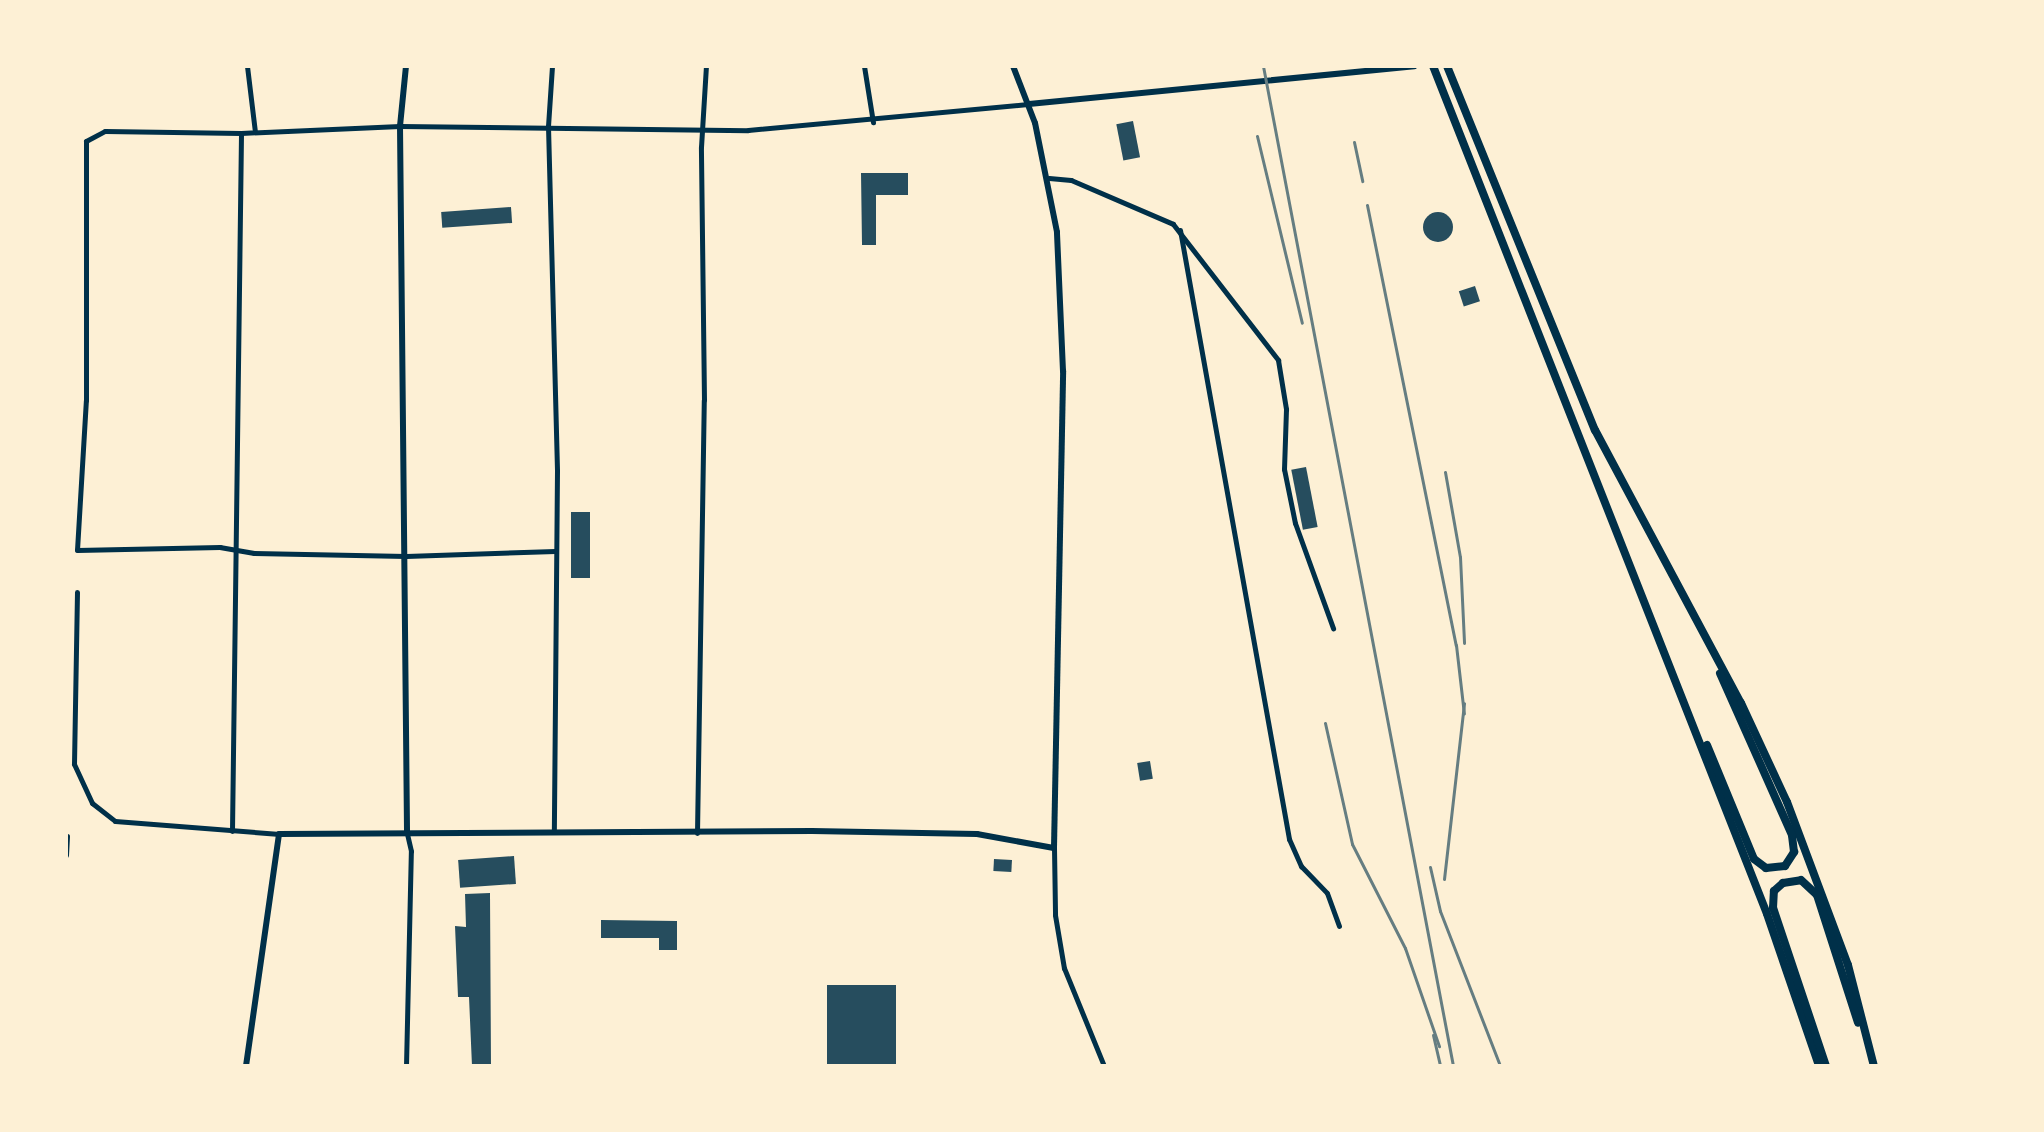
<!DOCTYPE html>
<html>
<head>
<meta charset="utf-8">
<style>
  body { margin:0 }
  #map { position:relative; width:2044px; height:1132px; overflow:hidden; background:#fdf0d5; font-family:"Source Sans 3",sans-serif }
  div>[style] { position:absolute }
  .building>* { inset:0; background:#264d5e; transform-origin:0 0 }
  .round { border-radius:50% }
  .minor>* { height:5px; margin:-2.5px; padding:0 2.5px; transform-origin:2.5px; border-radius:2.5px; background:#003049 }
  .tertiary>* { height:6px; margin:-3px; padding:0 3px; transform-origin:3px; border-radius:3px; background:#003049 }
  .trunk>* { height:8px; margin:-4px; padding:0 4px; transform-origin:4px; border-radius:4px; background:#003049 }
  .rail>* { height:3px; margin:-1.5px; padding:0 1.5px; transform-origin:1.5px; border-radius:1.5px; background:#657d81 }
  span { translate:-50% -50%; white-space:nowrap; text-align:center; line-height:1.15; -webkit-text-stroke:6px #fdf0d5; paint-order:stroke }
  .frame { position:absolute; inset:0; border:68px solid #fdf0d5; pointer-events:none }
</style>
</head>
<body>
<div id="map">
  <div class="building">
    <i style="left:1133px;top:121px;width:37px;height:17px;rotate:79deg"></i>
    <i style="clip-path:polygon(861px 173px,908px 173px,908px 195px,876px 195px,876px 245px,862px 245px)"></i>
    <i style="left:511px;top:207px;width:16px;height:70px;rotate:86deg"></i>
    <i class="round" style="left:1423px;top:212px;width:30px;height:30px"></i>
    <i style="left:1475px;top:286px;width:16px;height:17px;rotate:72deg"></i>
    <i style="left:1306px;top:467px;width:61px;height:15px;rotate:79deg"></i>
    <i style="left:571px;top:512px;width:19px;height:66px"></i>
    <i style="left:1150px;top:761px;width:18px;height:13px;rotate:81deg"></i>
    <i style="left:514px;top:856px;width:28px;height:56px;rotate:86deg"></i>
    <i style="left:994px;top:859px;width:18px;height:12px;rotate:3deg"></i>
    <i style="clip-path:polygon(490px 893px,491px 1066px,472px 1066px,469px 997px,458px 997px,455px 926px,466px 927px,465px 894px)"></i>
    <i style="clip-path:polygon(601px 920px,677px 921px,677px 950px,659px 950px,659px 938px,601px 938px)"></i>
    <i style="left:827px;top:985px;width:69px;height:81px"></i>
  </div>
  <div class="minor">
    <i style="left:247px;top:66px;width:66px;rotate:83.1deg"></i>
    <i style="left:552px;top:66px;width:60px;rotate:93.8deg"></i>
    <i style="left:548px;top:126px;width:345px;rotate:88.5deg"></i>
    <i style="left:557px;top:471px;width:361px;rotate:90.5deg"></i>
    <i style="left:864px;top:66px;width:57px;rotate:80.9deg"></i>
    <i style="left:1049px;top:178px;width:22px;rotate:5deg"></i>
    <i style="left:1071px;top:180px;width:111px;rotate:23.3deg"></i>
    <i style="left:1173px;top:224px;width:172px;rotate:52.3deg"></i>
    <i style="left:1278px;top:360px;width:50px;rotate:80.7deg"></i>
    <i style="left:1286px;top:409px;width:60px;rotate:91.9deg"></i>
    <i style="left:1284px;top:469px;width:55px;rotate:78.5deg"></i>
    <i style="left:1295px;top:523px;width:112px;rotate:70.1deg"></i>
    <i style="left:1180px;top:230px;width:619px;rotate:79.85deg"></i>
    <i style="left:1289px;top:839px;width:30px;rotate:66deg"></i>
    <i style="left:1301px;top:866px;width:37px;rotate:46deg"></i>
    <i style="left:1327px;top:893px;width:35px;rotate:70deg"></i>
    <i style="left:555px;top:551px;width:149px;rotate:178.1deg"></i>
    <i style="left:406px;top:556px;width:152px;rotate:-178.9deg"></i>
    <i style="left:254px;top:553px;width:35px;rotate:-170deg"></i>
    <i style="left:220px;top:547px;width:143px;rotate:178.8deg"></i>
    <i style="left:77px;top:550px;width:150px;rotate:-86.6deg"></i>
    <i style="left:86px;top:400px;width:259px;rotate:-90deg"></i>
    <i style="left:86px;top:141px;width:21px;rotate:-28deg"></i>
    <i style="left:105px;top:131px;width:136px;rotate:0.8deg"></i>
    <i style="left:241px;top:133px;width:159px;rotate:-2.5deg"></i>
    <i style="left:400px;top:126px;width:348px;rotate:0.7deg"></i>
    <i style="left:748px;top:130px;width:281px;rotate:-5.3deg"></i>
    <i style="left:77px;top:592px;width:172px;rotate:91deg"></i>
    <i style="left:74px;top:764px;width:43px;rotate:65.2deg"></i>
    <i style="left:92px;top:803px;width:29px;rotate:38deg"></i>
    <i style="left:115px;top:821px;width:165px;rotate:4.5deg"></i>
    <i style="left:232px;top:831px;width:698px;rotate:-89.26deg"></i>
    <i style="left:697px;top:833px;width:433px;rotate:-89.1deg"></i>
    <i style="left:704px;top:400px;width:253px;rotate:-90.7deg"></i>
    <i style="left:701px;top:147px;width:81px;rotate:-86.5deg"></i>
    <i style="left:1054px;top:848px;width:67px;rotate:89.1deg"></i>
    <i style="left:1055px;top:915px;width:54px;rotate:80.4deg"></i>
    <i style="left:1064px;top:968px;width:106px;rotate:67.8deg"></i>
    <i style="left:66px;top:855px;width:19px;rotate:-87deg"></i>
    <i style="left:406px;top:1066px;width:215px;rotate:-88.7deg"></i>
    <i style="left:411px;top:851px;width:18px;rotate:-103deg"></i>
  </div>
  <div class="tertiary">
    <i style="left:406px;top:66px;width:60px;rotate:95.7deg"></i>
    <i style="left:400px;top:126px;width:707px;rotate:89.43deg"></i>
    <i style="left:1029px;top:104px;width:387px;rotate:-5.6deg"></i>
    <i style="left:246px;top:1066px;width:234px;rotate:-81.9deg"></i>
    <i style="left:279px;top:834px;width:533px;rotate:-0.32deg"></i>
    <i style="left:812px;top:831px;width:165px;rotate:1deg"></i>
    <i style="left:977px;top:834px;width:78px;rotate:10.3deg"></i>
    <i style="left:1054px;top:848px;width:477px;rotate:-88.9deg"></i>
    <i style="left:1063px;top:371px;width:139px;rotate:-92.5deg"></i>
    <i style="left:1057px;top:232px;width:111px;rotate:-101.4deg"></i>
    <i style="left:1035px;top:123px;width:61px;rotate:-111.1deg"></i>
  </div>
  <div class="trunk">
    <i style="left:1433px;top:66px;width:911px;rotate:68.5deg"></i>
    <i style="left:1767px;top:914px;width:161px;rotate:71.1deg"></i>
    <i style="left:1447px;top:66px;width:393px;rotate:67.9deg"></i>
    <i style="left:1595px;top:430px;width:310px;rotate:61.9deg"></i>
    <i style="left:1741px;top:703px;width:109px;rotate:65.1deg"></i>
    <i style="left:1787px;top:802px;width:174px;rotate:69.5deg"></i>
    <i style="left:1848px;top:965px;width:104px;rotate:75.6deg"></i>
    <i style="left:1707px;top:745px;width:123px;rotate:67.6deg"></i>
    <i style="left:1754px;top:859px;width:15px;rotate:37deg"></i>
    <i style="left:1766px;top:868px;width:19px;rotate:-6deg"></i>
    <i style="left:1785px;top:866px;width:17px;rotate:-57deg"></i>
    <i style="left:1794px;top:852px;width:17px;rotate:-97deg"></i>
    <i style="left:1792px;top:835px;width:177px;rotate:-114deg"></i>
    <i style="left:1826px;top:1066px;width:167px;rotate:-108.5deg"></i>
    <i style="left:1773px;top:908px;width:17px;rotate:-87deg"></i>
    <i style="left:1774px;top:891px;width:12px;rotate:-42deg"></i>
    <i style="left:1783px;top:883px;width:18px;rotate:-9deg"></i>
    <i style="left:1801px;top:880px;width:22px;rotate:43deg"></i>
    <i style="left:1817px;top:895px;width:134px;rotate:72.2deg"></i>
  </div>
  <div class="rail">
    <i style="left:1263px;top:66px;width:1018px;rotate:79.24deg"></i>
    <i style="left:1257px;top:136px;width:192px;rotate:76.5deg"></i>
    <i style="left:1354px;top:142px;width:40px;rotate:78deg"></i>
    <i style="left:1367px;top:205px;width:449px;rotate:78.6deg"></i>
    <i style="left:1456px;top:645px;width:69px;rotate:83.4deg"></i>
    <i style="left:1445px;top:472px;width:86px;rotate:80deg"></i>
    <i style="left:1460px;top:557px;width:86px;rotate:87.3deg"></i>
    <i style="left:1325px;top:723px;width:124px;rotate:77.4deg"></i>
    <i style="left:1352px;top:844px;width:117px;rotate:63deg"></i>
    <i style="left:1405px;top:948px;width:104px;rotate:70.9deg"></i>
    <i style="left:1430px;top:867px;width:45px;rotate:77.2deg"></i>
    <i style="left:1440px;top:911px;width:166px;rotate:68.8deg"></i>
    <i style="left:1444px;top:879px;width:177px;rotate:-83.5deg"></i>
    <i style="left:1433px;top:1035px;width:32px;rotate:77deg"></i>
  </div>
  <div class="frame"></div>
</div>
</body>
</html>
